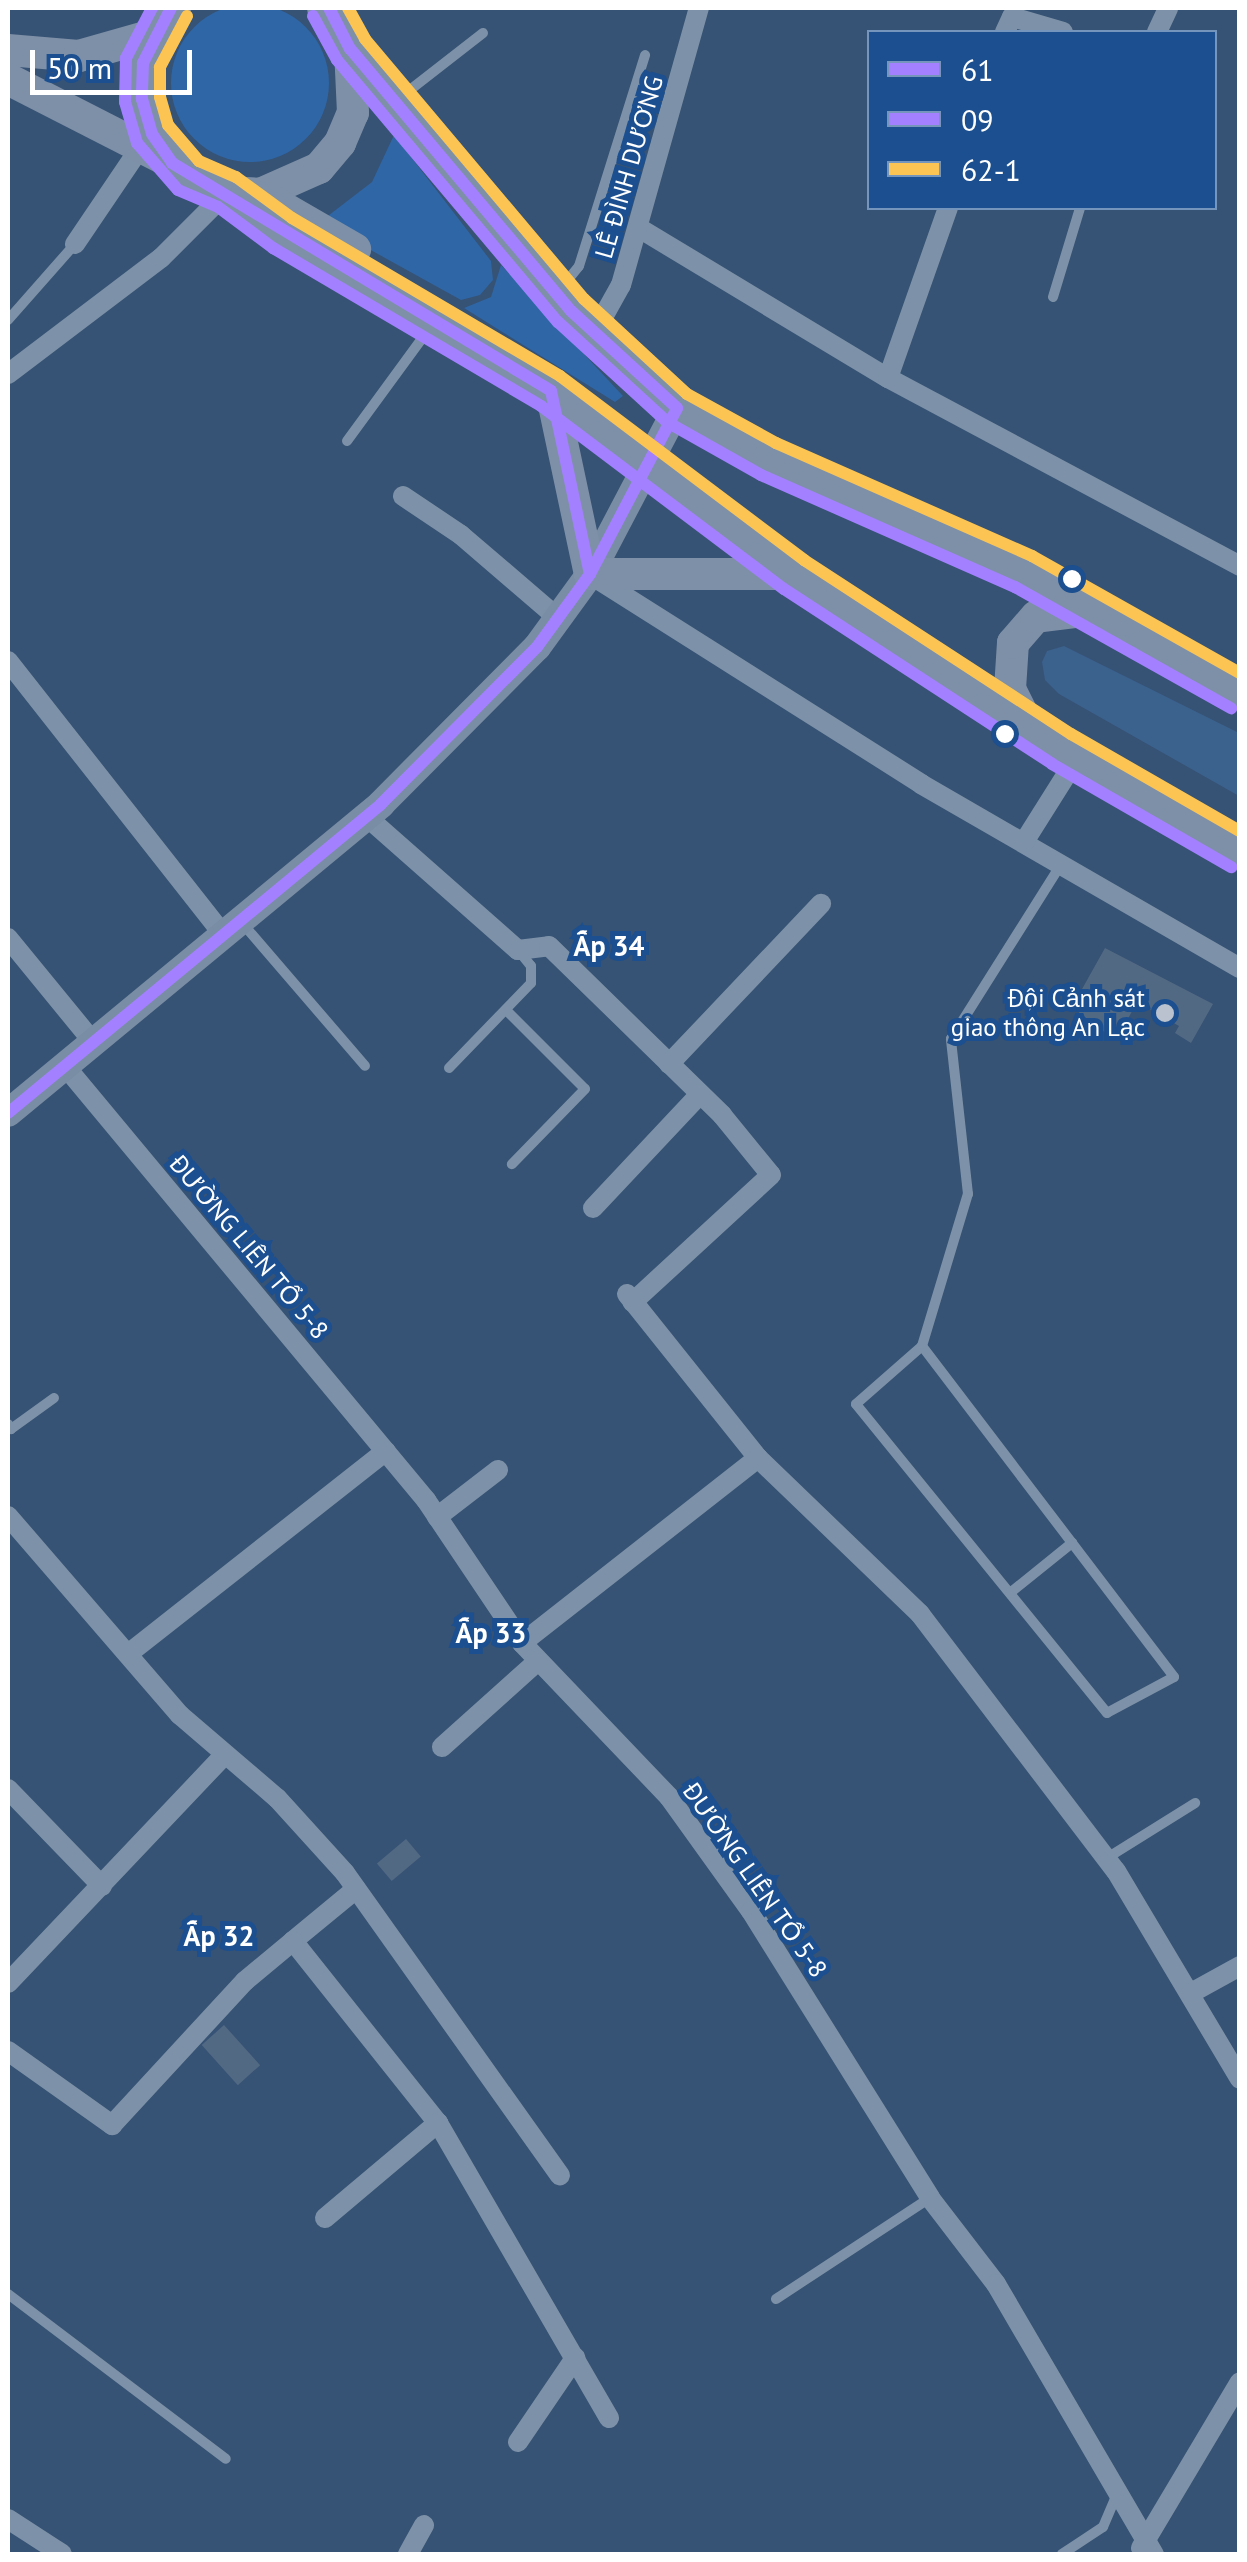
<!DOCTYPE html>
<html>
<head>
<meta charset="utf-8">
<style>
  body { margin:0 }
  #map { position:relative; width:1247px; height:2562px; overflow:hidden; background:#365274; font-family:"PT Sans",sans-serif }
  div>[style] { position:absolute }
  .green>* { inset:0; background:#2f66a5 }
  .round { border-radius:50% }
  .water>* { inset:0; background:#3b618d }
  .building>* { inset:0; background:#526984; transform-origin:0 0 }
  .service>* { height:10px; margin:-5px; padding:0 5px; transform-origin:5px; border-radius:5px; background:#7d92a8 }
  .minor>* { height:20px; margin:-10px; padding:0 10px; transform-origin:10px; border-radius:10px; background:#7d92a8 }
  .secondary>* { height:28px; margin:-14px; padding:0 14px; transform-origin:14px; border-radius:14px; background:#798da4 }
  .trunk>* { height:32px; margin:-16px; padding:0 16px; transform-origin:16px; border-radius:16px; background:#7e90a7 }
  .bus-1>* { height:12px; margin:-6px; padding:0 6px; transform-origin:6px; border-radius:6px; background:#a380ff }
  .bus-2>* { height:12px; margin:-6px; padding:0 6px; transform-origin:6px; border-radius:6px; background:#a380ff }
  .bus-3>* { height:12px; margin:-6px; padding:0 6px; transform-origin:6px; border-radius:6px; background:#fcc553 }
  .dots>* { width:28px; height:28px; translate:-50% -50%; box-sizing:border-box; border:5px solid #1b4f8f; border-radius:50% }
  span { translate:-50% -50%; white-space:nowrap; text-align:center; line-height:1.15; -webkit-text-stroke:10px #1b4f8f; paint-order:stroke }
  .street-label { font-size:25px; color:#fff }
  .poi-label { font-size:25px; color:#fff }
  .right { translate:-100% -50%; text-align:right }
  .neighbourhood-label { font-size:28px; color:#fff; font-weight:700 }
  .frame { position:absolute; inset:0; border:10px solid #fff; pointer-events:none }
  .legend { position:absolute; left:867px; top:30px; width:350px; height:180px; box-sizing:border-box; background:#1b4f8f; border:2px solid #7695bc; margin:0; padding:12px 18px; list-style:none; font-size:30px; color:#fff }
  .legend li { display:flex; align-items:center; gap:20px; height:50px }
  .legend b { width:50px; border:2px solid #7695bc }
  .scale { position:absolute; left:30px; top:50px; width:162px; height:45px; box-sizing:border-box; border:5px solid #fff; border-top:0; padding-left:12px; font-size:30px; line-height:35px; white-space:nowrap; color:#fff; -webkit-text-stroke:8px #1b4f8f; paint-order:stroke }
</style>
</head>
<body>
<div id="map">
  <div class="green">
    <i class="round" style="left:171px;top:4px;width:158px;height:158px"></i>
    <i style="clip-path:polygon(394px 135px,491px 261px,493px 280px,480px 295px,461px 300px,320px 222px,372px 182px)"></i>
    <i style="clip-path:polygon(501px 265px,623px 396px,615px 402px,464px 308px,491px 297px)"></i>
  </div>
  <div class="water">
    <i style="clip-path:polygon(1064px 646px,1239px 733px,1239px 796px,1059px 694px,1045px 680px,1042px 662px,1047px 651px)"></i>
  </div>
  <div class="building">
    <i style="clip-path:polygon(1105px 948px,1213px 1004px,1191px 1043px,1175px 1033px,1179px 1026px,1137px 1002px,1116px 1041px,1072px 1007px)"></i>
    <i style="left:406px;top:1839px;width:23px;height:38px;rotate:50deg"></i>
    <i style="left:224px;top:2025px;width:54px;height:30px;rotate:48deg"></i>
  </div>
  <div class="service">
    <i style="left:397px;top:100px;width:109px;rotate:-37.9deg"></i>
    <i style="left:558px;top:292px;width:33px;rotate:-51deg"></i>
    <i style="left:579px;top:266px;width:221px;rotate:-72.6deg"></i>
    <i style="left:1053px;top:297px;width:93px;rotate:-73.1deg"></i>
    <i style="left:8px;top:320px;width:101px;rotate:-48.6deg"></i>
    <i style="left:347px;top:441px;width:144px;rotate:-53.8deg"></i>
    <i style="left:243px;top:924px;width:187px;rotate:49.3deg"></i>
    <i style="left:507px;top:1011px;width:110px;rotate:45deg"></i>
    <i style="left:585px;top:1089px;width:105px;rotate:134.2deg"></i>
    <i style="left:449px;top:1068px;width:118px;rotate:-46deg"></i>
    <i style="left:531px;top:983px;width:17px;rotate:-90deg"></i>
    <i style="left:531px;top:966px;width:21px;rotate:-129deg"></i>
    <i style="left:922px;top:1346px;width:416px;rotate:52.7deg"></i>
    <i style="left:1174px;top:1677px;width:76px;rotate:151.8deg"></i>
    <i style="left:1107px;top:1713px;width:398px;rotate:-129.1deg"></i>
    <i style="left:856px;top:1404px;width:88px;rotate:-41.3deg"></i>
    <i style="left:922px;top:1346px;width:159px;rotate:-73.2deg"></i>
    <i style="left:968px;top:1194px;width:156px;rotate:-96.3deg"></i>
    <i style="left:951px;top:1039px;width:207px;rotate:-57.8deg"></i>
    <i style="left:8px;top:1424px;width:6px;rotate:59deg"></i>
    <i style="left:11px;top:1429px;width:53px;rotate:-35.8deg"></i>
    <i style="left:1010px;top:1593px;width:80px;rotate:-38.9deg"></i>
    <i style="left:1107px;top:1858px;width:104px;rotate:-32deg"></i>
    <i style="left:8px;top:2294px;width:273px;rotate:37.1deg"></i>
    <i style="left:776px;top:2299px;width:184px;rotate:-33.3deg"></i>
    <i style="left:1062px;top:2554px;width:49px;rotate:-33.4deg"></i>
    <i style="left:1103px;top:2527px;width:34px;rotate:-67deg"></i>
  </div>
  <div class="minor">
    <i style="left:1005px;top:32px;width:17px;rotate:-65deg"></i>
    <i style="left:1012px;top:17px;width:53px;rotate:16.4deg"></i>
    <i style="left:1157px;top:32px;width:26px;rotate:-65deg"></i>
    <i style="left:639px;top:228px;width:291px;rotate:31.1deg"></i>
    <i style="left:888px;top:378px;width:399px;rotate:28.1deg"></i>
    <i style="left:75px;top:244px;width:116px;rotate:-55.9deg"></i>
    <i style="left:593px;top:335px;width:57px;rotate:-60.8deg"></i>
    <i style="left:621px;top:285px;width:288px;rotate:-74.3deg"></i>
    <i style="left:8px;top:374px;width:192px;rotate:-37.2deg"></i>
    <i style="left:161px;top:258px;width:93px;rotate:-45deg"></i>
    <i style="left:888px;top:378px;width:180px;rotate:-70.6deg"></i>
    <i style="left:403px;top:496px;width:70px;rotate:33.9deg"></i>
    <i style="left:461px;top:535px;width:128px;rotate:40.6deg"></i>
    <i style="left:591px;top:575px;width:391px;rotate:32.3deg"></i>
    <i style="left:921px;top:784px;width:368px;rotate:30deg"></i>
    <i style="left:8px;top:661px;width:352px;rotate:51.8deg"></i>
    <i style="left:367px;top:817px;width:201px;rotate:41.4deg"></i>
    <i style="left:518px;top:950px;width:31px;rotate:-7deg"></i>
    <i style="left:549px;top:946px;width:242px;rotate:44.3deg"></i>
    <i style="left:722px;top:1115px;width:77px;rotate:50.8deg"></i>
    <i style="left:771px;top:1175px;width:188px;rotate:137.4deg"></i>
    <i style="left:1024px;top:842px;width:99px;rotate:-57.8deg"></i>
    <i style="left:8px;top:938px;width:136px;rotate:50.7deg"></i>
    <i style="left:669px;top:1064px;width:221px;rotate:-46.5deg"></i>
    <i style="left:65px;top:1066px;width:565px;rotate:50.25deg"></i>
    <i style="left:426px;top:1500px;width:172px;rotate:56.1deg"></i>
    <i style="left:522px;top:1643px;width:213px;rotate:46.3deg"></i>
    <i style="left:669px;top:1797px;width:140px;rotate:54.3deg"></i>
    <i style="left:751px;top:1911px;width:338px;rotate:58deg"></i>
    <i style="left:930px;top:2198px;width:108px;rotate:52.5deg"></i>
    <i style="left:996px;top:2284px;width:313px;rotate:59.7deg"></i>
    <i style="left:593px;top:1208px;width:156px;rotate:-46.8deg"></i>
    <i style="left:627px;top:1294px;width:210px;rotate:51.4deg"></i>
    <i style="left:758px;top:1458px;width:225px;rotate:43.9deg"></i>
    <i style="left:920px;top:1614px;width:323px;rotate:52.7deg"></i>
    <i style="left:1116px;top:1871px;width:242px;rotate:59.2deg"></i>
    <i style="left:8px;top:1516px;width:263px;rotate:49.2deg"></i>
    <i style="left:180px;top:1715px;width:128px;rotate:40.6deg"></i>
    <i style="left:277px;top:1798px;width:101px;rotate:47.8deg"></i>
    <i style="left:345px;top:1873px;width:371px;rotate:54.6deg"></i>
    <i style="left:437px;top:1517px;width:77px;rotate:-37.6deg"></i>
    <i style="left:522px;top:1643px;width:300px;rotate:-38.1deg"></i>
    <i style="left:128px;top:1654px;width:328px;rotate:-38.2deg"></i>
    <i style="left:442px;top:1747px;width:129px;rotate:-41.9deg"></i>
    <i style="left:8px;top:1789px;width:135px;rotate:45.9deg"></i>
    <i style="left:356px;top:1889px;width:82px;rotate:140.5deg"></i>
    <i style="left:293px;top:1941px;width:233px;rotate:51.5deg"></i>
    <i style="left:438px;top:2123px;width:341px;rotate:59.9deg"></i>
    <i style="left:8px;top:1983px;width:315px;rotate:-46.5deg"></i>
    <i style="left:1191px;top:1993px;width:56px;rotate:-28.9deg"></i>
    <i style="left:8px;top:2051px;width:128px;rotate:35.4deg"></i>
    <i style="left:112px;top:2125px;width:196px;rotate:-47.3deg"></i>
    <i style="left:245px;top:1981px;width:62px;rotate:-39.8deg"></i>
    <i style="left:325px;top:2218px;width:148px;rotate:-40.1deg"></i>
    <i style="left:518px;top:2442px;width:102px;rotate:-55.8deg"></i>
    <i style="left:8px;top:2519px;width:64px;rotate:32.9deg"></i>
    <i style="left:1141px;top:2548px;width:193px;rotate:-59.2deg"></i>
    <i style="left:408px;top:2554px;width:33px;rotate:-61deg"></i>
  </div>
  <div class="secondary">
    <i style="left:8px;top:1113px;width:484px;rotate:-39.6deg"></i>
    <i style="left:381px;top:804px;width:221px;rotate:-45.2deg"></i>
    <i style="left:537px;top:647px;width:90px;rotate:-54deg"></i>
    <i style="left:590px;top:574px;width:187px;rotate:-62.3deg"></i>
  </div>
  <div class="trunk">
    <i style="left:175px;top:8px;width:35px;rotate:130deg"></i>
    <i style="left:152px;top:35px;width:29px;rotate:108deg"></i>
    <i style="left:143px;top:63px;width:36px;rotate:92deg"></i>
    <i style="left:142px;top:99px;width:36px;rotate:74deg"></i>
    <i style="left:152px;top:134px;width:56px;rotate:48.6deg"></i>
    <i style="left:189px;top:176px;width:41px;rotate:22.8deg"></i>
    <i style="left:227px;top:192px;width:33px;rotate:3deg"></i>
    <i style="left:260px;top:194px;width:64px;rotate:-23.8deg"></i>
    <i style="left:319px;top:168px;width:33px;rotate:-50deg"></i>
    <i style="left:340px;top:143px;width:33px;rotate:-67deg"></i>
    <i style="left:353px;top:113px;width:64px;rotate:-92.7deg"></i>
    <i style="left:350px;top:49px;width:49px;rotate:-123.4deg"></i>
    <i style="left:350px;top:49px;width:343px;rotate:49.9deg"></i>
    <i style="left:571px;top:311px;width:144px;rotate:42.5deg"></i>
    <i style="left:677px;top:408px;width:104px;rotate:29.3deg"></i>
    <i style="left:768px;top:459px;width:279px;rotate:23.7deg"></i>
    <i style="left:1023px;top:571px;width:249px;rotate:29.3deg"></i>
    <i style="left:8px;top:50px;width:71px;rotate:4.8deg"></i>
    <i style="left:79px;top:56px;width:76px;rotate:-16deg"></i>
    <i style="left:8px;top:79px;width:184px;rotate:27.1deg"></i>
    <i style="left:227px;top:192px;width:69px;rotate:36.7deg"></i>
    <i style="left:282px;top:233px;width:312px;rotate:30.4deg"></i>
    <i style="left:551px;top:391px;width:304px;rotate:37deg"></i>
    <i style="left:794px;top:574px;width:282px;rotate:33.3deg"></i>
    <i style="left:1030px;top:729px;width:243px;rotate:30.4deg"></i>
    <i style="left:260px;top:194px;width:110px;rotate:30.1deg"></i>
    <i style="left:551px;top:391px;width:187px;rotate:78deg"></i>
    <i style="left:590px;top:574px;width:204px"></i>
    <i style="left:1029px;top:727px;width:42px;rotate:-116.6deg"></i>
    <i style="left:1010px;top:689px;width:46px;rotate:-86.3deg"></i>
    <i style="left:1013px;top:643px;width:35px;rotate:-49deg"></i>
    <i style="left:1036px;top:617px;width:55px;rotate:-7.3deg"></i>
  </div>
  <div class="bus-1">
    <i style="left:171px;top:8px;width:62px;rotate:117deg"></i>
    <i style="left:143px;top:63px;width:36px;rotate:92deg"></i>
    <i style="left:142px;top:99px;width:36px;rotate:74deg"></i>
    <i style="left:152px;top:134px;width:35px;rotate:55deg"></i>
    <i style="left:172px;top:163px;width:442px;rotate:31deg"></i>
    <i style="left:551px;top:391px;width:187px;rotate:78deg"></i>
    <i style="left:8px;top:1113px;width:484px;rotate:-39.6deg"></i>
    <i style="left:381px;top:804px;width:221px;rotate:-45.2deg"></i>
    <i style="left:537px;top:647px;width:90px;rotate:-54deg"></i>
    <i style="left:590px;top:574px;width:187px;rotate:-62.3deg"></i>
    <i style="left:677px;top:408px;width:144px;rotate:-137.5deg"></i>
    <i style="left:571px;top:311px;width:343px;rotate:-130.1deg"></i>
    <i style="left:350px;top:49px;width:46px;rotate:-117.1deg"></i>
  </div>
  <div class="bus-2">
    <i style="left:152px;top:8px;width:56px;rotate:117.5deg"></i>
    <i style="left:126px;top:58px;width:44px;rotate:91.3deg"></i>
    <i style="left:125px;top:102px;width:43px;rotate:73.7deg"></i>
    <i style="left:137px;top:143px;width:62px;rotate:48.9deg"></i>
    <i style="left:178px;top:190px;width:43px;rotate:23deg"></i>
    <i style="left:218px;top:207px;width:69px;rotate:36.7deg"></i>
    <i style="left:273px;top:248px;width:311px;rotate:30.5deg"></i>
    <i style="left:541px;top:406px;width:304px;rotate:37deg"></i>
    <i style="left:784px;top:589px;width:320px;rotate:33.1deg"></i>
    <i style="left:1052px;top:764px;width:207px;rotate:29.9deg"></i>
    <i style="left:313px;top:16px;width:50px;rotate:61.4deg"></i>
    <i style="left:337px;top:60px;width:343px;rotate:49.9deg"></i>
    <i style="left:558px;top:322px;width:148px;rotate:42.5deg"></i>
    <i style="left:667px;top:422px;width:108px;rotate:29.4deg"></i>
    <i style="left:761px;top:475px;width:278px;rotate:23.8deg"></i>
    <i style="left:1015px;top:587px;width:248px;rotate:29.3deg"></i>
  </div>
  <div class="bus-3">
    <i style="left:348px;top:8px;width:35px;rotate:61deg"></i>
    <i style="left:365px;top:39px;width:340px;rotate:49.9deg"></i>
    <i style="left:584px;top:299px;width:140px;rotate:42.7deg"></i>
    <i style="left:687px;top:394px;width:102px;rotate:28.8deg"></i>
    <i style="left:776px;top:443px;width:280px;rotate:23.8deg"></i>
    <i style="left:1032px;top:556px;width:239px;rotate:29.4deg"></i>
    <i style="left:187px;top:16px;width:58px;rotate:117.9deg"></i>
    <i style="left:160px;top:67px;width:30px;rotate:90deg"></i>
    <i style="left:160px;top:97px;width:29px;rotate:74deg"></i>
    <i style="left:168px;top:125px;width:48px;rotate:49.3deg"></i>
    <i style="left:199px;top:161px;width:40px;rotate:23.4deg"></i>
    <i style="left:236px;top:177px;width:69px;rotate:36.2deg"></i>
    <i style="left:292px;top:218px;width:311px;rotate:30.5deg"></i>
    <i style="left:560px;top:376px;width:306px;rotate:37deg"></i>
    <i style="left:804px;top:560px;width:319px;rotate:33.1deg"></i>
    <i style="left:1071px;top:734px;width:195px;rotate:29.9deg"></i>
  </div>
  <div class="dots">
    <i style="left:1072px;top:579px;background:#fff"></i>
    <i style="left:1005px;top:734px;background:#fff"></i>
    <i style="left:1165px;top:1013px;background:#b9c2ce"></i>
  </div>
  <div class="street-label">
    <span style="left:629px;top:167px;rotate:-74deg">LÊ ĐÌNH DƯƠNG</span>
    <span style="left:249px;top:1247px;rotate:50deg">ĐƯỜNG LIÊN TỔ 5-8</span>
    <span style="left:755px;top:1880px;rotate:55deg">ĐƯỜNG LIÊN TỔ 5-8</span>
  </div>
  <div class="poi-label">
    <span class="right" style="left:1145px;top:1013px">Đội Cảnh sát<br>giao thông An Lạc</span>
  </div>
  <div class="neighbourhood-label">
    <span style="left:609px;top:946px">Ấp 34</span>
    <span style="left:491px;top:1633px">Ấp 33</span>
    <span style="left:219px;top:1936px">Ấp 32</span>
  </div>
  <div class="frame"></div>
  <ul class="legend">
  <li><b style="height:12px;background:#a380ff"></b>61</li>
  <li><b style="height:12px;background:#a380ff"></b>09</li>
  <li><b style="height:12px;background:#fcc553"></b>62-1</li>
  </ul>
  <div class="scale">50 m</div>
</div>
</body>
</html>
